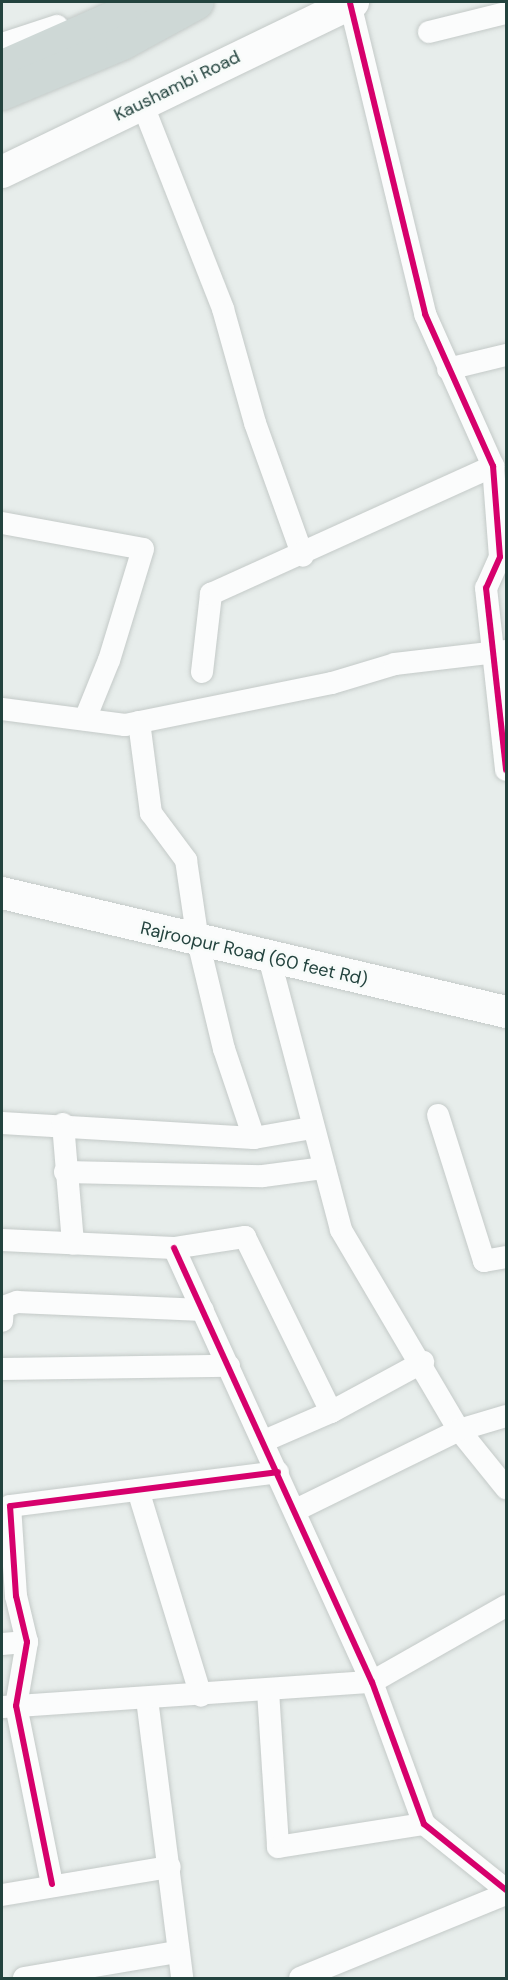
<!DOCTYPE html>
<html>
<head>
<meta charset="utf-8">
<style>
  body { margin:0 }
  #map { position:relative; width:508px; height:1980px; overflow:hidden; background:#e7edeb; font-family:"DM Sans",sans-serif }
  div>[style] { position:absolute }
  .roads { filter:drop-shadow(0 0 2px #c4cac8) drop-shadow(0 0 2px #c4cac8) }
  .street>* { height:22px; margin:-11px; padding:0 11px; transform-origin:11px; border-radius:11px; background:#fbfcfc }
  .secondary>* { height:32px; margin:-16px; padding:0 16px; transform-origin:16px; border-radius:16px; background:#fbfcfc }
  .primary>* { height:33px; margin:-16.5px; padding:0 16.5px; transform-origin:16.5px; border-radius:16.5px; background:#ced8d6 }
  .cycleway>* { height:6px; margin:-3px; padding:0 3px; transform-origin:3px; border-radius:3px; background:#d6006c }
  span { translate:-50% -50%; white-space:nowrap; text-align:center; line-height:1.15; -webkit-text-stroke:5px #f7fbf9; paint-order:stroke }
  .street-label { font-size:18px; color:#23433e }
  .frame { position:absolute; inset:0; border:3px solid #23433e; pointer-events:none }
</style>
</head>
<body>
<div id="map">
  <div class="roads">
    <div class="street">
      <i style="left:350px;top:3px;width:320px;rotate:76.4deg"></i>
      <i style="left:425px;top:314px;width:167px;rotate:65.9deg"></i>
      <i style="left:493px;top:466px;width:91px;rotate:85.6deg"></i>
      <i style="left:500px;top:557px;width:34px;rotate:114deg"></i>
      <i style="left:486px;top:588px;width:183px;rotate:83.7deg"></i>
      <i style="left:429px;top:32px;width:79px;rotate:-13.9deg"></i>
      <i style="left:2px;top:44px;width:58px;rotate:-18.1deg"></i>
      <i style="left:142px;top:103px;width:221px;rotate:68.5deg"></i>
      <i style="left:223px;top:309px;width:118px;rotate:74.3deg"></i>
      <i style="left:255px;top:423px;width:141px;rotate:70.2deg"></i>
      <i style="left:448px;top:369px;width:60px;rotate:-13.6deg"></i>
      <i style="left:2px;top:523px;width:143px;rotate:10.4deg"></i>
      <i style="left:143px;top:549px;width:116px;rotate:107deg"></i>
      <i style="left:109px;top:660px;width:64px;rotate:112.1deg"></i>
      <i style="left:202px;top:672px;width:79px;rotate:-83.4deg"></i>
      <i style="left:211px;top:594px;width:310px;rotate:-24.4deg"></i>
      <i style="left:2px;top:709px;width:124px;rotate:7.4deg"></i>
      <i style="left:125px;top:725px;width:211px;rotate:-11.5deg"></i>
      <i style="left:332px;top:683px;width:66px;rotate:-16.8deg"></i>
      <i style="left:395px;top:664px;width:112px;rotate:-6.7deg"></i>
      <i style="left:139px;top:722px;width:92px;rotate:82.5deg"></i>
      <i style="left:151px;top:813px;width:59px;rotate:53.3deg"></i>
      <i style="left:186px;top:860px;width:82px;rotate:81.6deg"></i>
      <i style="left:198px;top:941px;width:111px;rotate:76.5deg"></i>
      <i style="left:224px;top:1049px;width:94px;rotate:71.4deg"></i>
      <i style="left:269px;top:957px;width:282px;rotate:75.2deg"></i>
      <i style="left:341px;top:1230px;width:232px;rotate:59.5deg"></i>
      <i style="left:459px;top:1430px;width:75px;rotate:51deg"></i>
      <i style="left:438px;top:1115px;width:153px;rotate:72.5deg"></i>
      <i style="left:484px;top:1261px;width:22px;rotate:-10deg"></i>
      <i style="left:2px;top:1123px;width:252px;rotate:3.4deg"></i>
      <i style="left:254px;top:1138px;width:59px;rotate:-9.8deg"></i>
      <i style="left:63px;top:1124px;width:120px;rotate:85.2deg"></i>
      <i style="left:65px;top:1172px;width:198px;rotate:1.2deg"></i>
      <i style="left:263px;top:1176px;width:62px;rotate:-7.5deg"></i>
      <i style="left:2px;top:1240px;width:172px;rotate:2.7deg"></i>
      <i style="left:174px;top:1248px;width:72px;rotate:-8.8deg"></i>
      <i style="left:245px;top:1237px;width:195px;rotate:63.8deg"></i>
      <i style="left:174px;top:1248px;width:477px;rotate:65.5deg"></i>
      <i style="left:372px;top:1682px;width:151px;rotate:69.9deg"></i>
      <i style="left:424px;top:1824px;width:105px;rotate:38.8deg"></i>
      <i style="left:2px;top:1321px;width:14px;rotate:-86deg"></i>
      <i style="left:3px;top:1307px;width:15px;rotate:-20deg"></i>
      <i style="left:17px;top:1302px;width:186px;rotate:2.5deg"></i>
      <i style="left:2px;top:1369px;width:227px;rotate:-0.8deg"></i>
      <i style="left:264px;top:1441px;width:73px;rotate:-23.4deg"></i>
      <i style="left:331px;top:1412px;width:105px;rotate:-28.5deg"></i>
      <i style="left:138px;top:1490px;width:215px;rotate:73deg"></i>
      <i style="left:296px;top:1510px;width:182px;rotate:-26.1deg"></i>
      <i style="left:459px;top:1430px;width:49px;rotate:-16.6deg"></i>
      <i style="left:2px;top:1644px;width:25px;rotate:-5deg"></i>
      <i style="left:268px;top:1691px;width:156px;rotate:86.3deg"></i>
      <i style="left:278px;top:1847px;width:148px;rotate:-9deg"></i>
      <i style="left:147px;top:1699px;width:281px;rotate:82.8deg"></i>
      <i style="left:3px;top:1707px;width:370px;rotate:-3.9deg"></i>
      <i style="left:372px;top:1682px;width:154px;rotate:-29.6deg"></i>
      <i style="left:52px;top:1884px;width:182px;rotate:-101.4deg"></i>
      <i style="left:16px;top:1706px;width:65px;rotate:-80.2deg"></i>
      <i style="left:27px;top:1642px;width:47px;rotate:-103.4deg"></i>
      <i style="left:16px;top:1596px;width:90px;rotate:-93.8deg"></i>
      <i style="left:10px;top:1506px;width:270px;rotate:-7.2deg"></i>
      <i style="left:2px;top:1895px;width:170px;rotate:-9.5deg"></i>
      <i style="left:24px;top:1978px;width:154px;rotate:-9.7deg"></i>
      <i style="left:300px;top:1978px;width:222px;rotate:-22.2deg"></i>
    </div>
    <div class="secondary">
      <i style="left:2px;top:172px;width:390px;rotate:-25.8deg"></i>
      <i style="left:2px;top:893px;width:518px;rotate:13.28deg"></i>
    </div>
    <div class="primary">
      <i style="left:2px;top:66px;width:158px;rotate:-23.8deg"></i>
      <i style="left:2px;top:93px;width:130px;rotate:-22.6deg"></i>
      <i style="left:122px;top:43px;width:85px;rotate:-28.7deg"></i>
    </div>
  </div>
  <div class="cycleway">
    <i style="left:350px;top:3px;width:320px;rotate:76.4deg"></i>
    <i style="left:425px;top:314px;width:167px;rotate:65.9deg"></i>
    <i style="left:493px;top:466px;width:91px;rotate:85.6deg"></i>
    <i style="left:500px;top:557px;width:34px;rotate:114deg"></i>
    <i style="left:486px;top:588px;width:183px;rotate:83.7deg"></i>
    <i style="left:174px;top:1248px;width:477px;rotate:65.5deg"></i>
    <i style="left:372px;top:1682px;width:151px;rotate:69.9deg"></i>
    <i style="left:424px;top:1824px;width:105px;rotate:38.8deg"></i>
    <i style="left:52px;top:1884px;width:182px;rotate:-101.4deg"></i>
    <i style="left:16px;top:1706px;width:65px;rotate:-80.2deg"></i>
    <i style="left:27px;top:1642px;width:47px;rotate:-103.4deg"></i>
    <i style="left:16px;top:1596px;width:90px;rotate:-93.8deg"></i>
    <i style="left:10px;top:1506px;width:270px;rotate:-7.2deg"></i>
  </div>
  <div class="street-label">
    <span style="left:177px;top:86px;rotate:-26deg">Kaushambi Road</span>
    <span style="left:254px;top:954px;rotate:13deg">Rajroopur Road (60 feet Rd)</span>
  </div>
  <div class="frame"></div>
</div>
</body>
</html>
